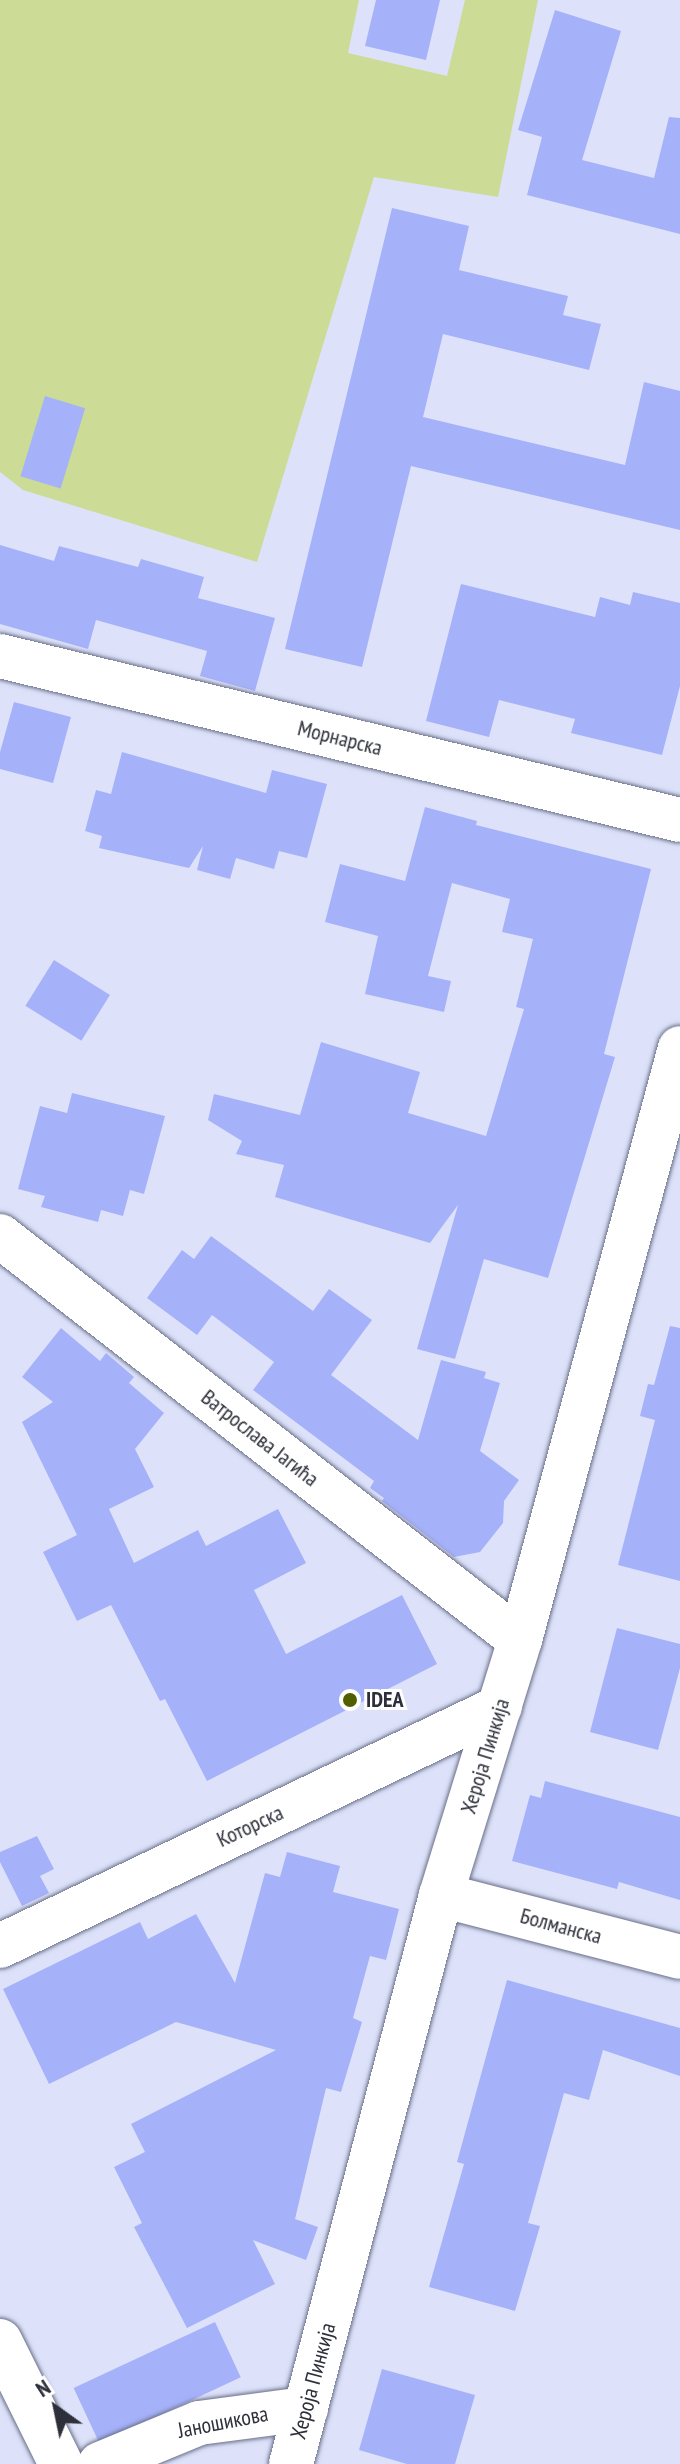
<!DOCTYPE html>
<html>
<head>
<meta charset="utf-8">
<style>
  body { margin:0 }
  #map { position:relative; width:680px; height:2464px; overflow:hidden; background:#dde2fa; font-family:"PT Sans Narrow",sans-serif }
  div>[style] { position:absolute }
  .green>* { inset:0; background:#ccdb95 }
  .building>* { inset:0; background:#a5b2f9; transform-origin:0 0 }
  .roads { filter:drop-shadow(0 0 2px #696e88) drop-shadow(0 0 2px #696e88) }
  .minor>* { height:44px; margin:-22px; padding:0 22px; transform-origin:22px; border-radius:22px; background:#fff }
  .tertiary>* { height:44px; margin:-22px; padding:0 22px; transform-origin:22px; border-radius:22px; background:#fff }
  .dots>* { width:22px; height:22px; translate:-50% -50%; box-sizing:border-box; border:4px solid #fff; border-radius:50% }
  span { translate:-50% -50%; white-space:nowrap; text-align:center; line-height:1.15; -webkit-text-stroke:6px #fff; paint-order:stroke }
  .street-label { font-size:22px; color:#2d2f3a }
  .poi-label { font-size:22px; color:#2d2f3a; font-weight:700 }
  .left { translate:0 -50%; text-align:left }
  .north { position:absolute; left:16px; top:2368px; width:80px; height:80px; -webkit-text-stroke:6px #fff; paint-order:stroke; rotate:327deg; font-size:22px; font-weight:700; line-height:32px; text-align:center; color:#2d2f3a }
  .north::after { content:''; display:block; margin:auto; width:28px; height:36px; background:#2d2f3a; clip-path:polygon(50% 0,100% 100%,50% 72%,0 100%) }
</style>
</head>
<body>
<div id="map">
  <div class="green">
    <i style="clip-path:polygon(0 0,359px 0,348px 53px,447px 76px,465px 0,538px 0,498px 197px,374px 177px,257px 562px,23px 490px,0 472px)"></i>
  </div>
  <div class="building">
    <i style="clip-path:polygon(376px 0,440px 0,426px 60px,365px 46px)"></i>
    <i style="clip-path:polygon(555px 10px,621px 31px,582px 160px,654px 178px,669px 117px,680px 118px,680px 234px,527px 195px,542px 137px,518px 130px)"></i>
    <i style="clip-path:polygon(392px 208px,469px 226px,459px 270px,568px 296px,563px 315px,601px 324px,589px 370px,443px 334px,423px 417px,625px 465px,644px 382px,680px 391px,680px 530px,411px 466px,362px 667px,285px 649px)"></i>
    <i style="left:45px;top:396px;width:42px;height:84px;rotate:17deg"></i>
    <i style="clip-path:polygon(0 545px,54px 561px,59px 546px,138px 567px,141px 559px,204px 577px,198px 598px,275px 618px,255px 691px,200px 676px,207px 651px,96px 620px,88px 649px,0 624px)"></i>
    <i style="clip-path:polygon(461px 584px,595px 617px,600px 597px,630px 605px,633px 592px,680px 603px,680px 686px,662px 755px,571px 733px,575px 719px,499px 700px,489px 737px,426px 721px)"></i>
    <i style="clip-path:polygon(14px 702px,71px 717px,53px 783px,0 769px,0 752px)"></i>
    <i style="clip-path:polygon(122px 752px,266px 793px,272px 770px,327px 784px,307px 858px,279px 851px,274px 869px,236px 858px,230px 879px,197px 870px,203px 846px,189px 868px,99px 848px,102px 836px,85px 831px,96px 790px,111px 794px)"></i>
    <i style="clip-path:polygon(425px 807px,477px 821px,476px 825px,651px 869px,604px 1054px,615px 1057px,548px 1278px,484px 1259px,455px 1359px,417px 1349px,458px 1205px,430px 1243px,275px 1197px,284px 1165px,236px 1154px,242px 1141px,208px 1120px,214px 1094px,300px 1115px,321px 1042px,420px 1072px,408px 1113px,486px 1136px,524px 1009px,516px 1007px,533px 939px,502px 932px,510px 899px,452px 883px,428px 976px,451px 981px,444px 1012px,365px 994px,378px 936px,325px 922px,340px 864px,405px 881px)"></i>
    <i style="left:54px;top:960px;width:66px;height:54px;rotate:32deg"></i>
    <i style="clip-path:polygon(72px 1093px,165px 1116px,144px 1194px,130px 1190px,123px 1216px,101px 1210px,98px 1222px,41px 1207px,45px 1196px,18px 1189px,40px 1106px,67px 1113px)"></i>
    <i style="clip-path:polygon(211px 1236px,313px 1311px,329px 1289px,372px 1320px,331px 1375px,418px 1440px,441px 1360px,486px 1372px,484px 1378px,500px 1383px,480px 1451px,519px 1480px,504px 1501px,503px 1523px,480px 1552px,454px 1557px,382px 1501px,384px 1498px,370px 1488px,374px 1481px,253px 1390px,274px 1362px,212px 1315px,197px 1335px,147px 1298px,182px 1250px,194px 1259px)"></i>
    <i style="clip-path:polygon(670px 1326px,680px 1328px,680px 1581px,618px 1565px,655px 1420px,640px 1416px,648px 1384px,654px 1385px)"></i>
    <i style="clip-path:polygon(61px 1328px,100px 1361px,106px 1353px,134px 1377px,129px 1383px,164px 1413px,135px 1449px,154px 1487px,109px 1509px,134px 1563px,198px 1530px,206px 1546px,278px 1509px,306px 1563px,254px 1590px,286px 1654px,402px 1595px,437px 1664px,207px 1781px,165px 1699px,160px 1701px,111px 1605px,77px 1621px,43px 1552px,77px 1535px,22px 1422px,53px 1402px,22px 1377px)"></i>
    <i style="clip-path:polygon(617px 1628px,680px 1644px,680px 1668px,658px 1750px,590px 1732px)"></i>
    <i style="clip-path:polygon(545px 1781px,680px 1817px,680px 1900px,619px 1882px,617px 1889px,512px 1861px,530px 1795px,541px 1798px)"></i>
    <i style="clip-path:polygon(37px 1836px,54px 1869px,40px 1876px,49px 1893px,22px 1906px,0 1862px,0 1852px)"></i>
    <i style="clip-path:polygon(287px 1852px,340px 1866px,333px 1892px,399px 1909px,386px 1960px,370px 1956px,353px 2018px,362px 2022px,341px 2092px,326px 2088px,295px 2219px,318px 2227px,306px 2260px,253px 2240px,275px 2284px,187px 2328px,134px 2227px,142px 2223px,114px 2167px,145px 2152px,131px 2124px,276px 2050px,176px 2022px,49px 2084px,3px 1989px,140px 1922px,148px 1939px,196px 1914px,235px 1983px,265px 1873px,280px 1877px)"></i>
    <i style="clip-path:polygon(507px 1980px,680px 2028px,680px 2076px,603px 2050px,589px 2100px,564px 2093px,528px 2223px,540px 2226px,515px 2311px,429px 2287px,464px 2164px,457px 2162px)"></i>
    <i style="left:215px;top:2322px;width:61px;height:156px;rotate:65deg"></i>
    <i style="clip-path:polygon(382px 2369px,475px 2395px,455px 2464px,407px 2464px,359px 2450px)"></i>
  </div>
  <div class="roads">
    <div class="minor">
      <i style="left:0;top:656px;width:699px;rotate:13.56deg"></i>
      <i style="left:0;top:1236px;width:658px;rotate:37.84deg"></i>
      <i style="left:441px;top:1895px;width:247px;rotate:14.5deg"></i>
      <i style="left:0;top:1946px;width:554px;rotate:-25.55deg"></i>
      <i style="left:0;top:2341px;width:137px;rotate:63.6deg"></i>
      <i style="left:100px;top:2464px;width:107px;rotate:-22.5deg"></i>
      <i style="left:199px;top:2423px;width:108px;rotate:-7.5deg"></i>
    </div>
    <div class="tertiary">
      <i style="left:291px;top:2464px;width:588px;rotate:-75.23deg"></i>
      <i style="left:441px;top:1895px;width:267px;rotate:-72.8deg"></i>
      <i style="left:520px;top:1640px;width:613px;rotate:-74.88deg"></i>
    </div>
  </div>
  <div class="dots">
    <i style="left:350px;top:1700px;background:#525f00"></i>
  </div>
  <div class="street-label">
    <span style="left:340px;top:738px;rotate:14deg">Морнарска</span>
    <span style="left:260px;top:1438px;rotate:38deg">Ватрослава Јагића</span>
    <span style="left:485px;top:1756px;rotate:-73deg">Хероја Пинкија</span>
    <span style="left:250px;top:1826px;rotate:-25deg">Которска</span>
    <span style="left:561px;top:1926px;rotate:15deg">Болманска</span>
    <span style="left:313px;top:2381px;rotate:-75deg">Хероја Пинкија</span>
    <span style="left:223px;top:2422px;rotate:-11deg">Јаношикова</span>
  </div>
  <div class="poi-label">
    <span class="left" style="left:366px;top:1700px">IDEA</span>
  </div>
  <div class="north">N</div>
</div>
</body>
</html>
